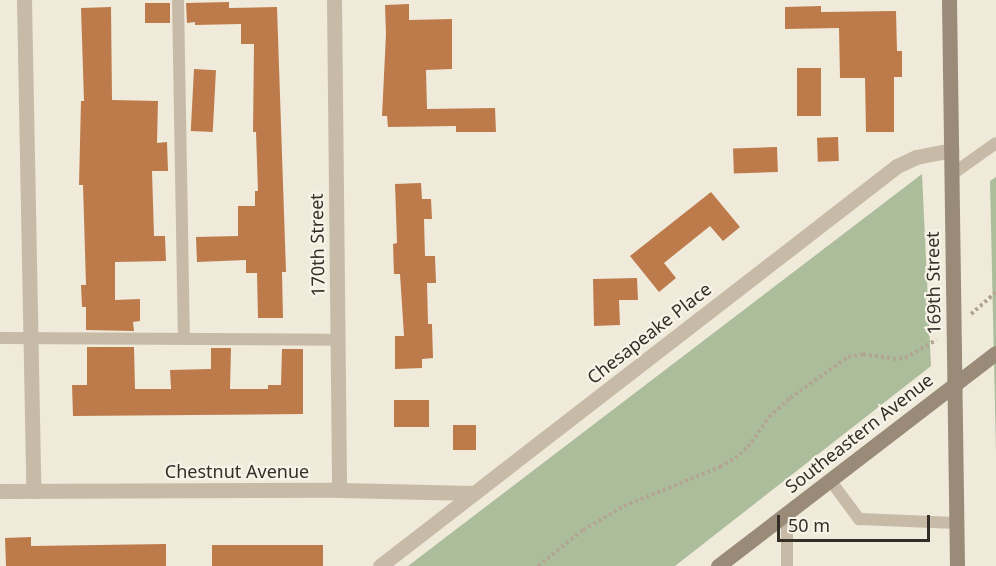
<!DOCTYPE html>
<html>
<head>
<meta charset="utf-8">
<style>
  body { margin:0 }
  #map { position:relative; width:996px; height:566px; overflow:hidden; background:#f0eadb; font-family:"Noto Sans",sans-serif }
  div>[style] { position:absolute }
  .green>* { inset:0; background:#acbd9c }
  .building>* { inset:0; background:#bd7b4b; transform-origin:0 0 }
  .path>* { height:4px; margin-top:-2px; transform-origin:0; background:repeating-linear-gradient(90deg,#b2a692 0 3px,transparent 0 6px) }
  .lane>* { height:12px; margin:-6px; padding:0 6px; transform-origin:6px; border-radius:6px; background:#c7bba8 }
  .street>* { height:15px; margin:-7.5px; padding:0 7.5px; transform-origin:7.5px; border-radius:7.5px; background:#c7bba8 }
  .secondary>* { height:15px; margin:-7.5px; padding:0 7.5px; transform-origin:7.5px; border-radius:7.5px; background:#9a8b79 }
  span { translate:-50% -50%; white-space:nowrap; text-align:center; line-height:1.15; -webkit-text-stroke:4.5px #f8f3e7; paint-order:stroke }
  .street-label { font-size:18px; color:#342e28 }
  .scale { position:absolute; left:777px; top:515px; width:153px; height:27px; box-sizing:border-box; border:3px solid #342e28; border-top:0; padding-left:8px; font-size:18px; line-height:21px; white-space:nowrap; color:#342e28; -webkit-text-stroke:4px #f8f3e7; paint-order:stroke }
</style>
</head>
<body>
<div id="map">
  <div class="green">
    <i style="clip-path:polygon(922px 174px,931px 366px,675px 566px,408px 566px)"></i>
    <i style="clip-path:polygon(996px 177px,996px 452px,990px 181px)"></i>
  </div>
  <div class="building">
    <i style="clip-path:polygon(229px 2px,229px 8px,277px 7px,286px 272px,282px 272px,283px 318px,258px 318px,257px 273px,246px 273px,246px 260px,197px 262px,196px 237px,238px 236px,238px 206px,255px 206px,255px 191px,258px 191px,256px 132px,253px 132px,254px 44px,241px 44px,241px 24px,195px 25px,195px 22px,187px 23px,186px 3px)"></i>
    <i style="left:145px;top:3px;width:25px;height:20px"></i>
    <i style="clip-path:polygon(409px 4px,409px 20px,452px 19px,452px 69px,426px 70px,427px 109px,495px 108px,496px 132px,456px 132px,456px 126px,388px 127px,387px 116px,382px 116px,386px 34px,385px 5px)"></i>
    <i style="clip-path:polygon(821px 6px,821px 12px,896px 11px,897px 51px,902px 51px,902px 77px,894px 77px,894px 132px,866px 132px,865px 78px,840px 78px,839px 28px,785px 29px,785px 7px)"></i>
    <i style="clip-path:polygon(111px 7px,112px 100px,158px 101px,157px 143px,167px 142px,168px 171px,152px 171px,154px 236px,165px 236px,166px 261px,115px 262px,115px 300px,140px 299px,140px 321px,133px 322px,134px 331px,86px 330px,86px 307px,82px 307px,81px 285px,86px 285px,83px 185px,79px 185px,81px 101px,84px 101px,81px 8px)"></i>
    <i style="left:797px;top:68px;width:24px;height:48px"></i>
    <i style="left:194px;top:69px;width:22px;height:62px;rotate:3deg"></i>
    <i style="left:838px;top:137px;width:24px;height:21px;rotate:88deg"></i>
    <i style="left:777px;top:147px;width:25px;height:44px;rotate:88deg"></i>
    <i style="clip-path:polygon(421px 183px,422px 199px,431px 199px,432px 219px,424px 219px,425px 256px,435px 256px,436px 283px,427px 283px,428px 324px,432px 324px,433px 358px,422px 359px,422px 368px,395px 369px,395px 336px,404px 336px,400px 274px,394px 274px,393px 244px,397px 243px,395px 184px)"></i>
    <i style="clip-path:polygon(711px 192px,740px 227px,723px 241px,710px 226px,664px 263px,676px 278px,659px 292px,630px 256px)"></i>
    <i style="clip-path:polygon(637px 278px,638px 300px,619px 300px,620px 325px,594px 326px,593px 279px)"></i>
    <i style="clip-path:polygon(87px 347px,134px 347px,135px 389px,171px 389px,170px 370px,211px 369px,211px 348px,231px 348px,230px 389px,268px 389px,268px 385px,281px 385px,282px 349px,303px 349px,303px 414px,73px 416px,72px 385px,87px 385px)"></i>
    <i style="left:429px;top:400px;width:27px;height:35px;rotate:90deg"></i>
    <i style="left:453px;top:425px;width:23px;height:25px"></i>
    <i style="clip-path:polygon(31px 537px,31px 546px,166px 544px,166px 566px,6px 566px,5px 538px)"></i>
    <i style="left:212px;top:545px;width:111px;height:21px"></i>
  </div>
  <div class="path">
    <i style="left:971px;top:314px;width:33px;rotate:-41deg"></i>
    <i style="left:538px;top:566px;width:58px;rotate:-38.7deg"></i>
    <i style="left:583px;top:530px;width:48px;rotate:-30.3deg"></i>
    <i style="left:624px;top:506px;width:104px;rotate:-22.1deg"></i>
    <i style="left:720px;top:467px;width:17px;rotate:-31deg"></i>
    <i style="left:735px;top:458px;width:17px;rotate:-40deg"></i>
    <i style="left:748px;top:447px;width:37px;rotate:-55deg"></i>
    <i style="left:769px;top:417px;width:28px;rotate:-42deg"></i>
    <i style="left:790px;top:398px;width:71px;rotate:-35.3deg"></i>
    <i style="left:848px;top:357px;width:15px;rotate:-11deg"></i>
    <i style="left:863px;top:354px;width:30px;rotate:9deg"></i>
    <i style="left:893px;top:359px;width:12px;rotate:-5deg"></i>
    <i style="left:905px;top:358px;width:36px;rotate:-30deg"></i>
  </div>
  <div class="lane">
    <i style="left:178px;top:0;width:339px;rotate:89deg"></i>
    <i style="left:951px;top:175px;width:55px;rotate:-35.4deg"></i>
    <i style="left:0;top:338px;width:338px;rotate:0.3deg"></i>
    <i style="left:830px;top:480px;width:49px;rotate:53.4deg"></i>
    <i style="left:859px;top:519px;width:97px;rotate:2.4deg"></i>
    <i style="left:787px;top:513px;width:53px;rotate:90deg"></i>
  </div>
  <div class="street">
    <i style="left:24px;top:0;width:491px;rotate:88.9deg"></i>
    <i style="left:334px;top:0;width:490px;rotate:89.4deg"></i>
    <i style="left:0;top:491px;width:339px;rotate:-0.2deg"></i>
    <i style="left:339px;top:490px;width:135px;rotate:1.3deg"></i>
    <i style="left:380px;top:566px;width:654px;rotate:-37.73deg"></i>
    <i style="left:897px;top:166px;width:21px;rotate:-25deg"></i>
    <i style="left:916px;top:157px;width:36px;rotate:-11deg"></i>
  </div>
  <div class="secondary">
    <i style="left:949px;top:0;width:566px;rotate:89.19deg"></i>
    <i style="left:718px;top:566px;width:350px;rotate:-37.5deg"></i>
  </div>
  <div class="street-label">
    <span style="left:317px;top:245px;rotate:-91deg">170th Street</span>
    <span style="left:933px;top:283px;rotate:-91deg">169th Street</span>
    <span style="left:649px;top:333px;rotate:-38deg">Chesapeake Place</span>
    <span style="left:859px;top:433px;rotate:-38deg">Southeastern Avenue</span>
    <span style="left:237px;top:471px">Chestnut Avenue</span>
  </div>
  <div class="scale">50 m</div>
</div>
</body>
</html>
